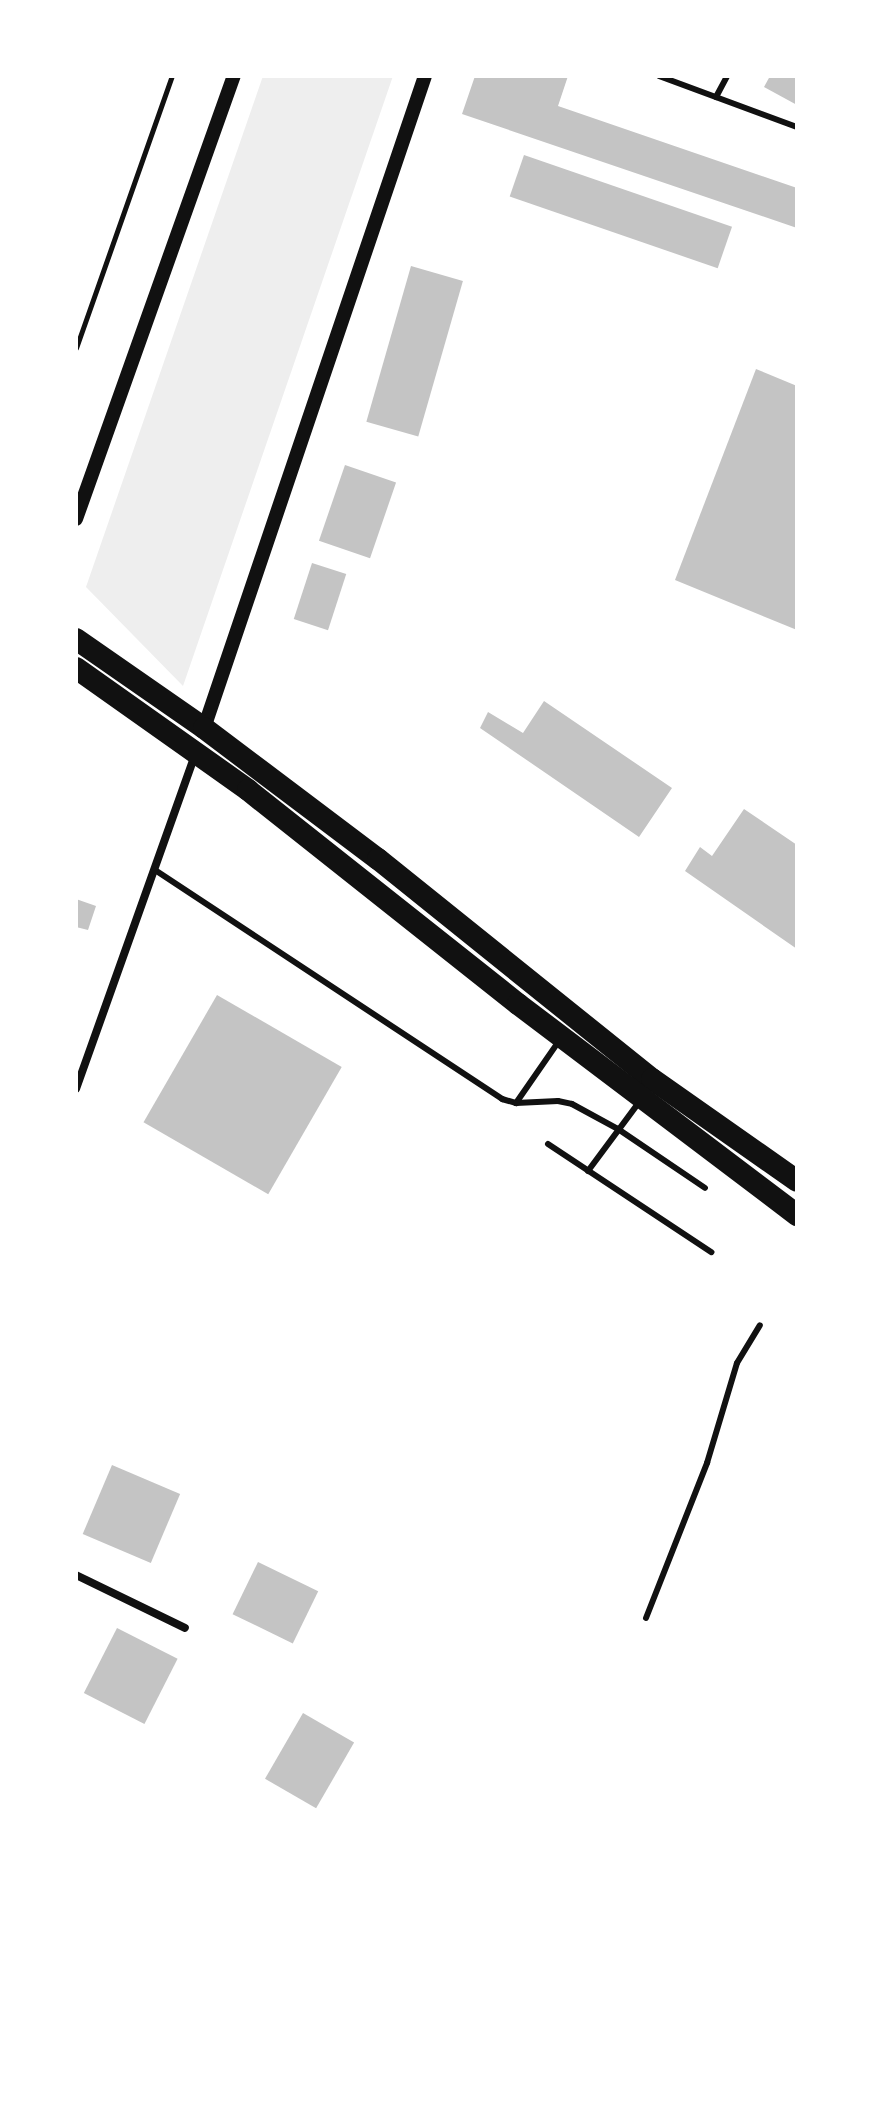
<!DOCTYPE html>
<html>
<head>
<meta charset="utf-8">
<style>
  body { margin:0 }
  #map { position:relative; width:873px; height:2126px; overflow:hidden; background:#fff; font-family:"PT Sans Narrow",sans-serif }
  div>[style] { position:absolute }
  .green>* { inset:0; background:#eee }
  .building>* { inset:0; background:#c4c4c4; transform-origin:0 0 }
  .path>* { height:5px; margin:-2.5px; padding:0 2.5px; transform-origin:2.5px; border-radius:2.5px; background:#111 }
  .service>* { height:6px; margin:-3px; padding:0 3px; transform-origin:3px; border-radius:3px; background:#111 }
  .minor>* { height:8px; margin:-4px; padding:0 4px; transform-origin:4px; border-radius:4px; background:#111 }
  .tertiary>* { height:14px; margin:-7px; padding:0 7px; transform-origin:7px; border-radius:7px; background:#111 }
  .trunk>* { height:22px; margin:-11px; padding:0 11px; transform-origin:11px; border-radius:11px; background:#111 }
  span { translate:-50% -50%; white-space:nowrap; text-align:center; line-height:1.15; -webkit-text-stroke:7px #fff; paint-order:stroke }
  .frame { position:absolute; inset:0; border:78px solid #fff; pointer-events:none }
</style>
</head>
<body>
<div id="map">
  <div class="green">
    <i style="clip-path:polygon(263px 76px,393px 76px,183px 686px,86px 587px)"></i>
  </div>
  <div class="building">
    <i style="clip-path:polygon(475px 76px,568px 76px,558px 106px,797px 188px,797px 228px,462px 114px)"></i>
    <i style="clip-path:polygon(770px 76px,797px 76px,797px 105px,764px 87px)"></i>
    <i style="left:524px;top:155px;width:220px;height:44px;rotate:19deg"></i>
    <i style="left:411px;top:266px;width:54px;height:162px;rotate:16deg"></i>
    <i style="clip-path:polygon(756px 369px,797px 386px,797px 630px,675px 580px)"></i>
    <i style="left:345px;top:465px;width:54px;height:80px;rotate:19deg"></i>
    <i style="left:312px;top:563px;width:36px;height:59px;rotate:18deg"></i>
    <i style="clip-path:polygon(544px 701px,672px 788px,639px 837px,480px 728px,488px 712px,523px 733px)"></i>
    <i style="clip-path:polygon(744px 809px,797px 845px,797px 949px,685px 871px,700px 847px,712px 856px)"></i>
    <i style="clip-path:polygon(76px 899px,96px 906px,88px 930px,76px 927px)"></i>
    <i style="left:217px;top:995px;width:144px;height:147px;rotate:30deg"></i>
    <i style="left:112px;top:1465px;width:74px;height:75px;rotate:23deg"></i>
    <i style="left:258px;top:1562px;width:67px;height:58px;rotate:26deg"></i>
    <i style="left:117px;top:1628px;width:68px;height:73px;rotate:27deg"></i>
    <i style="left:303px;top:1713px;width:59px;height:76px;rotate:30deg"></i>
  </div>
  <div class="path">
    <i style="left:76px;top:348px;width:288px;rotate:-70.6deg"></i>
  </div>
  <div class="service">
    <i style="left:659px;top:76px;width:147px;rotate:20.3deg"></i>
    <i style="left:716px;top:97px;width:24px;rotate:-62deg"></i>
    <i style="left:155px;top:870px;width:416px;rotate:33.4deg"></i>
    <i style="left:502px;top:1099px;width:15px;rotate:16deg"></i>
    <i style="left:516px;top:1103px;width:42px;rotate:-2.7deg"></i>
    <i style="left:558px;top:1101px;width:14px;rotate:12deg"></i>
    <i style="left:572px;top:1104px;width:52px;rotate:28.5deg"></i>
    <i style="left:618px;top:1129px;width:105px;rotate:34.1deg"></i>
    <i style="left:516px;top:1103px;width:75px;rotate:-55.3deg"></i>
    <i style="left:548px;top:1144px;width:196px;rotate:33.5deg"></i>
    <i style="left:588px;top:1171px;width:87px;rotate:-53.4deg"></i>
    <i style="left:646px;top:1618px;width:167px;rotate:-68.5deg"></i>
    <i style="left:707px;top:1463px;width:104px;rotate:-73.3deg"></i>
    <i style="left:737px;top:1363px;width:44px;rotate:-58.8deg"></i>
  </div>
  <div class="minor">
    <i style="left:76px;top:1089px;width:355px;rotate:-70.4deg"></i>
    <i style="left:76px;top:1575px;width:121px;rotate:25.9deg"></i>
  </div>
  <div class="tertiary">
    <i style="left:76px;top:519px;width:470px;rotate:-70.4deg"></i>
    <i style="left:204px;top:728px;width:688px;rotate:-71.28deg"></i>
  </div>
  <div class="trunk">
    <i style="left:76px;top:639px;width:156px;rotate:34.8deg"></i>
    <i style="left:204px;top:728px;width:218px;rotate:37deg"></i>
    <i style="left:378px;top:859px;width:351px;rotate:38.8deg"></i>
    <i style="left:652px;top:1079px;width:177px;rotate:35.1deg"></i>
    <i style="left:76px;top:668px;width:211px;rotate:35.3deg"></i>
    <i style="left:248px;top:790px;width:345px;rotate:38.4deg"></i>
    <i style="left:518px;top:1004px;width:350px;rotate:37.1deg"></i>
  </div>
  <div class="frame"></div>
</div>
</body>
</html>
